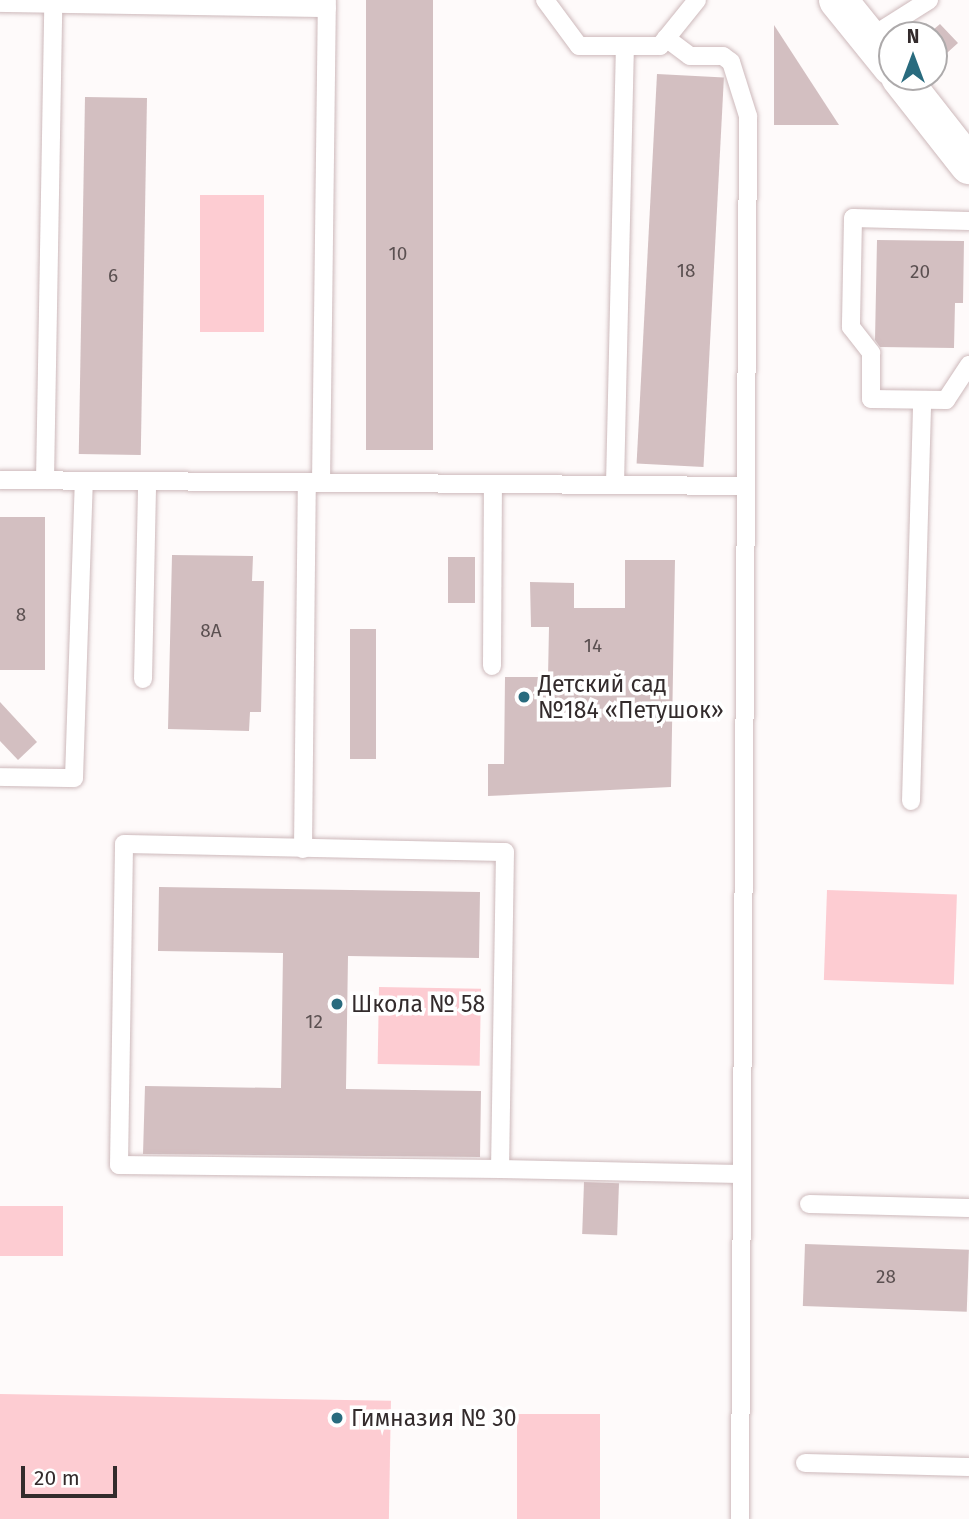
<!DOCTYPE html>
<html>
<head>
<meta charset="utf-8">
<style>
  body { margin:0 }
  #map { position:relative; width:969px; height:1519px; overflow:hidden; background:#fefafa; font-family:"Fira Sans",sans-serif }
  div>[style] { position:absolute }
  .green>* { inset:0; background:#fdccd2; transform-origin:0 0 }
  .building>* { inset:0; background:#d3bfc1; transform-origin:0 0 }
  .roads { filter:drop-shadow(0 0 2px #cdb9bb) drop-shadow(0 0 2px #cdb9bb) }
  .lane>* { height:18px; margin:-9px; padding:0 9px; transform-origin:9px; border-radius:9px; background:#fff }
  .secondary>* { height:38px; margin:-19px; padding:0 19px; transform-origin:19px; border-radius:19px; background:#fff }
  .dots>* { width:19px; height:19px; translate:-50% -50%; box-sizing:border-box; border:4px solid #fff; border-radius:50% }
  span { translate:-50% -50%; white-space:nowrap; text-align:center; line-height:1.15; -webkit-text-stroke:7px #fff; paint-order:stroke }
  .number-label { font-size:19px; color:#5b5051 }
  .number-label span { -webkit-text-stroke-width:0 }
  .poi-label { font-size:23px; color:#332b2c }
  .left { translate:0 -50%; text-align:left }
  .north { position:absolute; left:878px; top:21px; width:70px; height:70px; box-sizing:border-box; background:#fff; border:2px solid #adaaab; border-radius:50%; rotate:0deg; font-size:19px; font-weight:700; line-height:28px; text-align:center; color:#332b2c }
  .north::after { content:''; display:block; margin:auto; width:24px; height:32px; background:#296b7e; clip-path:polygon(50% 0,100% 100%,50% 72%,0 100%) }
  .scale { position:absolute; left:21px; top:1466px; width:96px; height:32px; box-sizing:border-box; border:4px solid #332b2c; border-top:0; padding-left:9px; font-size:21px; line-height:24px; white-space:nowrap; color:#332b2c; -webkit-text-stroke:5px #fff; paint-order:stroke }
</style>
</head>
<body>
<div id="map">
  <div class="green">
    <i style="left:200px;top:195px;width:64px;height:137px"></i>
    <i style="left:827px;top:890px;width:130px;height:90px;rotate:2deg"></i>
    <i style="left:379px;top:987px;width:102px;height:77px;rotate:1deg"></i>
    <i style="left:0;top:1206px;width:63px;height:50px"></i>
    <i style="left:0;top:1394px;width:391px;height:125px;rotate:1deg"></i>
    <i style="left:517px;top:1414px;width:83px;height:105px"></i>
  </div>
  <div class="building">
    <i style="left:366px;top:0;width:67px;height:450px"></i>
    <i style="clip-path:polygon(940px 24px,958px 43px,938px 61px,934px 35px,927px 35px)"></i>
    <i style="clip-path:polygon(774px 25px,839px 125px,774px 125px)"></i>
    <i style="left:657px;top:74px;width:67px;height:390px;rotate:3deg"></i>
    <i style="left:85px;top:97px;width:62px;height:357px;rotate:1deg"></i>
    <i style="clip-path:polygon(877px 240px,964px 241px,963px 303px,955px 303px,954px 348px,880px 347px,875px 340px)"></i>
    <i style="left:0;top:517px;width:45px;height:153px"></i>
    <i style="clip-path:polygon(172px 555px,253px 556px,252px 581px,264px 581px,261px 712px,250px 712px,249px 731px,168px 729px)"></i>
    <i style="left:448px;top:557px;width:27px;height:46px"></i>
    <i style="clip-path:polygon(625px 560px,675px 560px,671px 787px,488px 796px,488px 764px,504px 764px,505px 677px,548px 677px,549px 627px,531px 627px,530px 582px,574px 583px,574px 608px,625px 608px)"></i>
    <i style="left:350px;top:629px;width:26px;height:130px"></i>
    <i style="clip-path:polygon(0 702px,37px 742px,18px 760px,0 741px)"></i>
    <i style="clip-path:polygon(159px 887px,480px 892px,479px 958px,348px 956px,346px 1089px,481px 1091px,480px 1157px,143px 1154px,145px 1086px,281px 1088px,283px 953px,158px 951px)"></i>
    <i style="left:584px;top:1182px;width:35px;height:52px;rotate:2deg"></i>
    <i style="left:805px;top:1244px;width:164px;height:62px;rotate:2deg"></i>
  </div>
  <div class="roads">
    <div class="lane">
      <i style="left:545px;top:0;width:57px;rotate:53.5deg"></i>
      <i style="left:579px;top:46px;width:81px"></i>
      <i style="left:660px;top:46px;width:59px;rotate:-51.2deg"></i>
      <i style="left:0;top:3px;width:327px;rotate:0.9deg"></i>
      <i style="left:666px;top:38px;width:30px;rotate:37deg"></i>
      <i style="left:690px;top:56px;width:33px"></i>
      <i style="left:723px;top:56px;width:10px;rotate:37deg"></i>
      <i style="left:731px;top:62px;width:57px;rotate:72.5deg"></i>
      <i style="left:748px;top:116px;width:1403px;rotate:90.33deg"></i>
      <i style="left:869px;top:38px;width:71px;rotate:-32.3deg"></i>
      <i style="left:969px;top:221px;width:116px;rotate:-178.5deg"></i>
      <i style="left:853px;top:218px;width:109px;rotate:91.1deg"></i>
      <i style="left:851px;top:327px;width:33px;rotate:52deg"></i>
      <i style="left:871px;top:353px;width:46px;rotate:90deg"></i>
      <i style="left:871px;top:399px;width:75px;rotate:0.8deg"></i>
      <i style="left:946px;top:400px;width:42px;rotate:-56.7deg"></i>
      <i style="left:0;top:480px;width:742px;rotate:0.46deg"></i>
      <i style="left:45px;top:480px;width:476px;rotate:-89deg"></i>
      <i style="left:321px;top:483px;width:483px;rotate:-89.3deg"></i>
      <i style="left:615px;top:484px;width:438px;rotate:-88.7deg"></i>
      <i style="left:492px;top:666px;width:182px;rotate:-89.7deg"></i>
      <i style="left:143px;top:679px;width:197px;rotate:-88.8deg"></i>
      <i style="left:0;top:777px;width:74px;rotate:0.8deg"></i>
      <i style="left:74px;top:778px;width:297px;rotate:-88.1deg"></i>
      <i style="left:911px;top:801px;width:401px;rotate:-88.4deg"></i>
      <i style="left:124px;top:844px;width:381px;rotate:1.2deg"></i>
      <i style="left:505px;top:852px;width:317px;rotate:90.9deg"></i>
      <i style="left:500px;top:1169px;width:381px;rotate:-179.4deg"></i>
      <i style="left:119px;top:1165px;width:321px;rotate:-89.1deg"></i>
      <i style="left:303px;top:849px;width:366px;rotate:-89.4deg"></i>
      <i style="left:500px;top:1169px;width:239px;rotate:1.2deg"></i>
      <i style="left:809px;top:1204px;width:160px;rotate:1.4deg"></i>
      <i style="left:805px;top:1463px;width:164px;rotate:1.4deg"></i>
    </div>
    <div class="secondary">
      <i style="left:838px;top:0;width:86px;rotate:51.1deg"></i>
      <i style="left:900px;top:77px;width:112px;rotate:51.9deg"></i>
    </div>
  </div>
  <div class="dots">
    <i style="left:524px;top:697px;background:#296b7e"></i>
    <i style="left:337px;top:1004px;background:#296b7e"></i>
    <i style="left:337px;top:1418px;background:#296b7e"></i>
  </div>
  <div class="number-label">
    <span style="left:398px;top:254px">10</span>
    <span style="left:686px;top:271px">18</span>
    <span style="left:920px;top:272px">20</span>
    <span style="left:113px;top:276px">6</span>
    <span style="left:21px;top:615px">8</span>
    <span style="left:211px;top:631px">8А</span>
    <span style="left:593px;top:646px">14</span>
    <span style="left:314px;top:1022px">12</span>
    <span style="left:886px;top:1277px">28</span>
  </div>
  <div class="poi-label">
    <span class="left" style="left:538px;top:697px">Детский сад<br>№184 «Петушок»</span>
    <span class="left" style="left:351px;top:1004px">Школа № 58</span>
    <span class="left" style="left:351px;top:1418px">Гимназия № 30</span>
  </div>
  <div class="north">N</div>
  <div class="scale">20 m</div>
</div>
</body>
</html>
